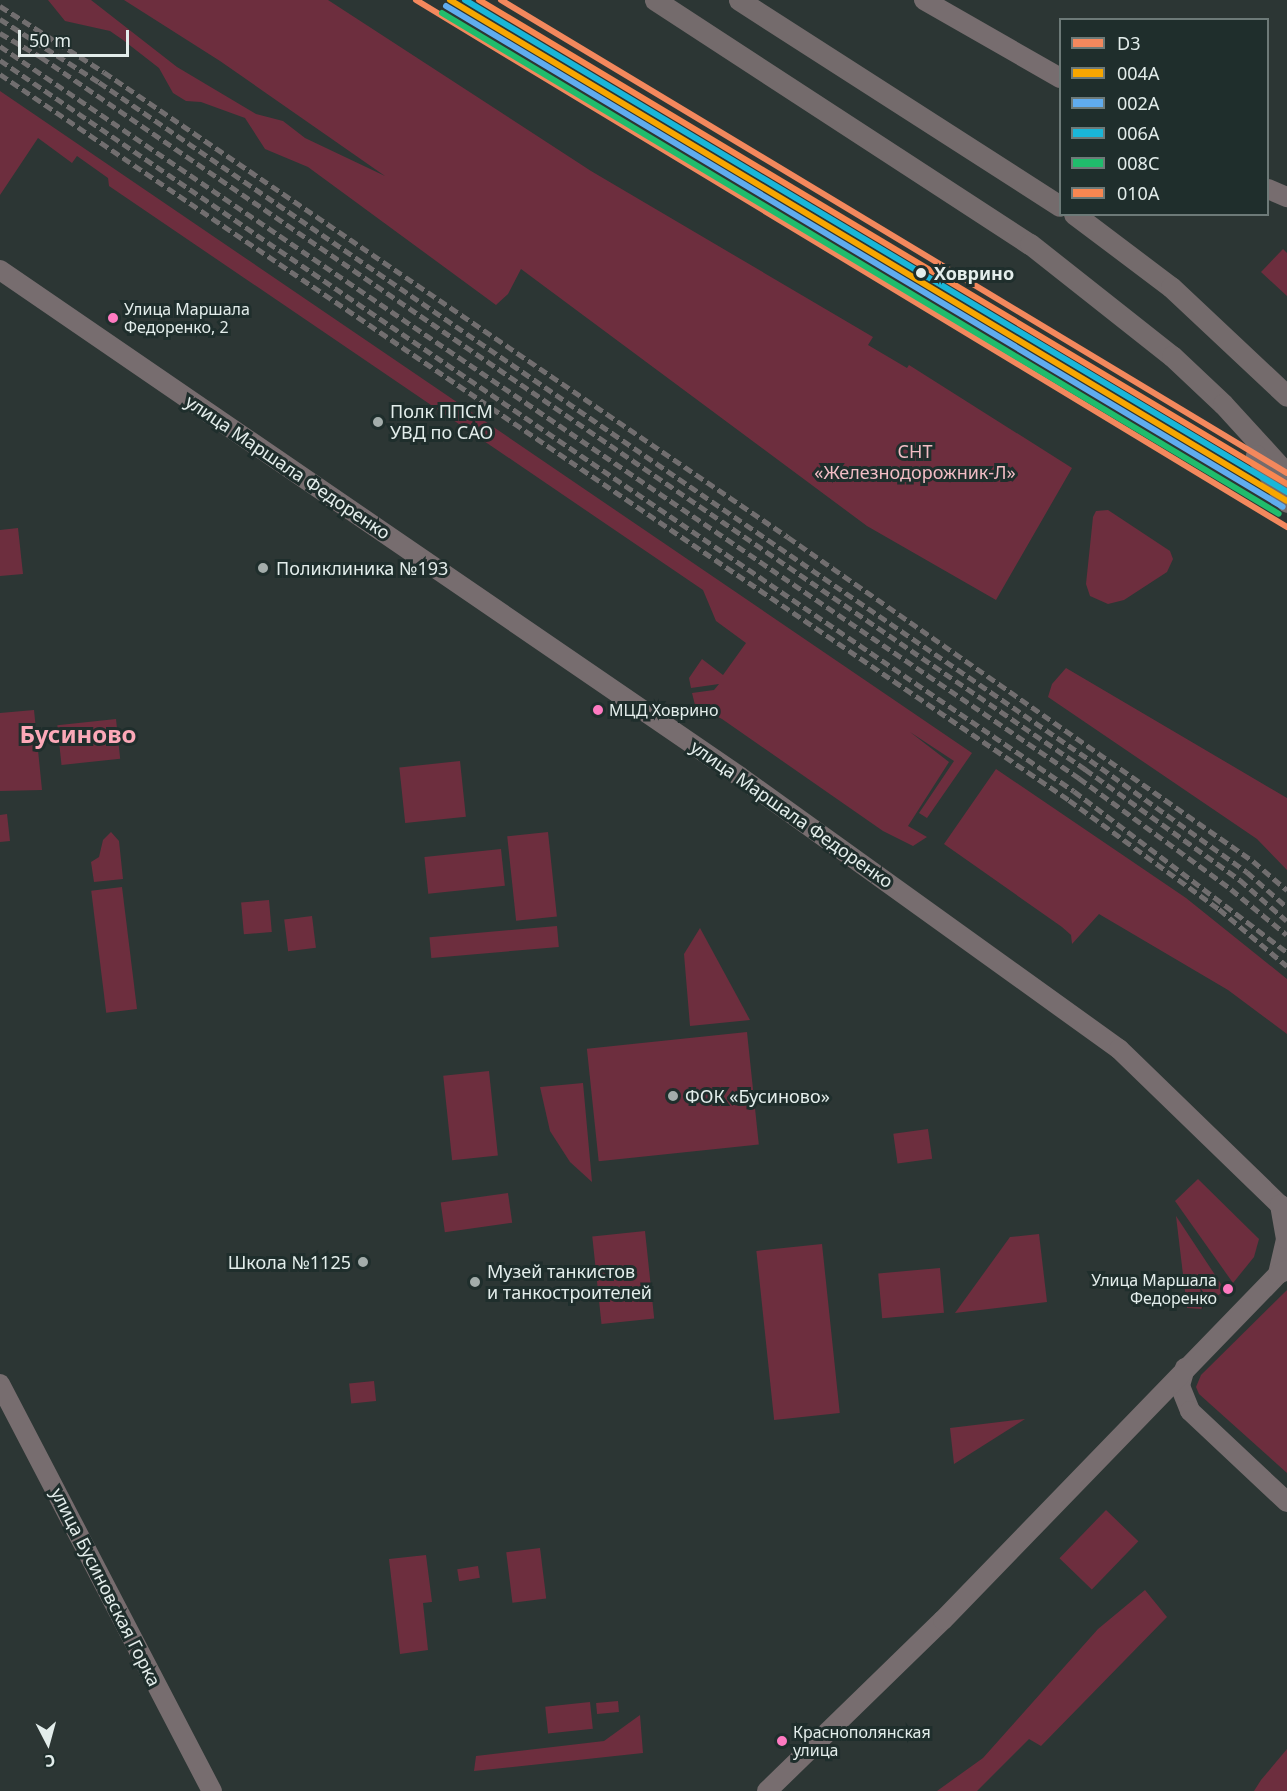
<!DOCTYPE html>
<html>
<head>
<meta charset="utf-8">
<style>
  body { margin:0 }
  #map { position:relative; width:1287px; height:1791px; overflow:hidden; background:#2c3634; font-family:"Noto Sans",sans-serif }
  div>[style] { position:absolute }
  .green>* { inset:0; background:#6d2e3e; transform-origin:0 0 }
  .secondary>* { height:20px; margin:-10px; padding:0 10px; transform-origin:10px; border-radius:10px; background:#776d6f }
  .primary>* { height:21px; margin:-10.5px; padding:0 10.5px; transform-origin:10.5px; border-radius:10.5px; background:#746b6c }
  .rail>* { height:4.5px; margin-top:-2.25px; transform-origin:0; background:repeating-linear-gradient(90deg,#716e6f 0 9px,transparent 0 13.5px) }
  .rail-1>* { height:6px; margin:-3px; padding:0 3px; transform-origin:3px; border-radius:3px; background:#f3885d }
  .rail-2>* { height:6px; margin:-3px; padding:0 3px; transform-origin:3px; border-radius:3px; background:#f7a600 }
  .rail-3>* { height:6px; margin:-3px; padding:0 3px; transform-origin:3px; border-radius:3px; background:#60acee }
  .rail-4>* { height:6px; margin:-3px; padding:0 3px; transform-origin:3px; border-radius:3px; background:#1ab6d8 }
  .rail-5>* { height:6px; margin:-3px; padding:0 3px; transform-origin:3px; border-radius:3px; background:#20bc6c }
  .rail-6>* { height:6px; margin:-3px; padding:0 3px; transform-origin:3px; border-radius:3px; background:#f88751 }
  .dots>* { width:16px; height:16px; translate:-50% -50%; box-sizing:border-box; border:3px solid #1f2e2c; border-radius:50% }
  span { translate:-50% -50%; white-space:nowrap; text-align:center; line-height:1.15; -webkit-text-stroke:6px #1f2e2c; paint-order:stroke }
  .bus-label { font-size:16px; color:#e3edeb }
  .left { translate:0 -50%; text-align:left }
  .right { translate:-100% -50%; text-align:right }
  .stop-label { font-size:18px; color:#e3edeb; font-weight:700 }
  .poi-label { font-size:18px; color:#e3edeb }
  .park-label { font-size:18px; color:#f2bdc5 }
  .street-label { font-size:18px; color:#e3edeb }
  .district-label { font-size:24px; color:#fca9b8; font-weight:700 }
  .legend { position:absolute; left:1059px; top:18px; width:210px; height:198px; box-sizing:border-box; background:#1f2e2c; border:2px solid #6d7a78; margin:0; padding:8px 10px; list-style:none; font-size:18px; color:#e3edeb }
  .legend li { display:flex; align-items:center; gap:12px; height:30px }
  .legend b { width:30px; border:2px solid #6d7a78 }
  .north { position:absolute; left:18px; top:1713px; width:60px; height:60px; -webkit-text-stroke:4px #1f2e2c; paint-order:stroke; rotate:174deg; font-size:16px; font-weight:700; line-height:24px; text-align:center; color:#e3edeb }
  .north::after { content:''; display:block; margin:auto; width:21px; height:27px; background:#e3edeb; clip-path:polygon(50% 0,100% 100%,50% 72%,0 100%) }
  .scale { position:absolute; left:18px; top:30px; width:111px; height:27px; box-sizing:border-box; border:3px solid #e3edeb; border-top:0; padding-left:8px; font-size:18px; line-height:21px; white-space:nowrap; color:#e3edeb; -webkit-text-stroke:4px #1f2e2c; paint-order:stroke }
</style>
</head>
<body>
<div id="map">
  <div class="green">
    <i style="clip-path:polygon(48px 0,91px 0,177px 67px,256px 114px,283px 121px,305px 138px,385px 176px,220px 61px,124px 0,328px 0,591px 171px,873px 337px,868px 345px,907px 368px,909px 365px,1072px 468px,996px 600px,867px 526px,521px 269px,508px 294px,496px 305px,308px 167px,265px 149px,245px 118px,201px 102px,186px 101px,173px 93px,159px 68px,123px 40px,110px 31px,65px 21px)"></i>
    <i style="clip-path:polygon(0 91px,972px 753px,927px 818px,919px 813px,954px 761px,910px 732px,949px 762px,908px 826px,927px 837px,913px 846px,883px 831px,722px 719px,695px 705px,692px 693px,714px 690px,719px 684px,691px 688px,689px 678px,702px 659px,723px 675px,746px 643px,716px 621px,703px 590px,109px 186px,108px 178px,77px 156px,72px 163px,38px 138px,0 195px)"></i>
    <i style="clip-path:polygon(1283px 249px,1287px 253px,1287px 296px,1261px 272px)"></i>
    <i style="clip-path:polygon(1108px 510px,1170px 551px,1173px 559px,1167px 572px,1124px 600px,1108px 604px,1090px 596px,1086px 584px,1093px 517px,1096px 511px)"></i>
    <i style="clip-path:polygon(18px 528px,23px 574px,0 576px,0 530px)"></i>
    <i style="clip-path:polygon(1066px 668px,1287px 798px,1287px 870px,1257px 839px,1048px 697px,1052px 684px)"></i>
    <i style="clip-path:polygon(34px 710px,42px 790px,0 791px,0 713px)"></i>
    <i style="left:116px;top:719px;width:40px;height:59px;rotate:84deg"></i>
    <i style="left:460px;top:761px;width:56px;height:61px;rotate:84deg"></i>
    <i style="clip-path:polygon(996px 769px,1186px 898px,1287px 979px,1287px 1034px,1228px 990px,1099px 914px,1072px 944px,1071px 935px,1062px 927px,944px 844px)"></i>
    <i style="clip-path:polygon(7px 814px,10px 841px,0 842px,0 815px)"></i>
    <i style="clip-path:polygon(111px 832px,119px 841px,123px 879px,94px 882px,91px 862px,99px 857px,103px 840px)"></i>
    <i style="left:548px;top:832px;width:85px;height:41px;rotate:84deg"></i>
    <i style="left:501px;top:849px;width:37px;height:77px;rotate:84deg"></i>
    <i style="left:122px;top:887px;width:123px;height:31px;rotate:83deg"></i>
    <i style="left:269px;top:900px;width:32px;height:28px;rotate:85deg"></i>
    <i style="left:312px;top:916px;width:32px;height:28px;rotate:83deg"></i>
    <i style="left:557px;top:926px;width:21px;height:128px;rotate:85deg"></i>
    <i style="clip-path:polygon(700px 928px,750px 1020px,690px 1026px,684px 954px)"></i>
    <i style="left:747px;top:1032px;width:113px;height:161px;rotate:84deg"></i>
    <i style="left:489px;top:1071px;width:85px;height:46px;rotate:84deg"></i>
    <i style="clip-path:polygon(583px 1083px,592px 1182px,570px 1162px,550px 1131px,540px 1087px)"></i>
    <i style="left:928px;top:1129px;width:30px;height:35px;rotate:82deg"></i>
    <i style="clip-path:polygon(1198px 1179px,1259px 1239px,1254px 1257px,1233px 1283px,1175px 1201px)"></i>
    <i style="left:508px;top:1193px;width:30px;height:68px;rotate:82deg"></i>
    <i style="clip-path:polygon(1176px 1216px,1225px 1290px,1201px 1309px,1187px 1308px)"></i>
    <i style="left:645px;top:1231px;width:88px;height:53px;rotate:84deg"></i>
    <i style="clip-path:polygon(1039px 1234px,1047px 1302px,955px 1313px,1010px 1237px)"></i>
    <i style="left:822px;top:1244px;width:170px;height:66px;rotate:84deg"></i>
    <i style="left:940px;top:1268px;width:45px;height:62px;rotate:85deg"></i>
    <i style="clip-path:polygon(1287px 1290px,1287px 1473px,1199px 1394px,1196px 1387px,1201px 1375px)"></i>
    <i style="left:374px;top:1381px;width:20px;height:25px;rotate:84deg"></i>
    <i style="clip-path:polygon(1025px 1419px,954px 1464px,950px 1428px)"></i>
    <i style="left:1106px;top:1510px;width:45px;height:67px;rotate:44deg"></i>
    <i style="left:540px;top:1548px;width:51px;height:34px;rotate:83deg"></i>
    <i style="clip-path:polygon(426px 1555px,432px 1602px,423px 1603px,428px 1650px,400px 1654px,389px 1559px)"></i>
    <i style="left:478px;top:1566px;width:12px;height:21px;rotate:81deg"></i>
    <i style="clip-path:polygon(1145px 1590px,1167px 1617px,1041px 1746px,1029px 1739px,977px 1791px,937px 1791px,983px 1758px,1098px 1629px)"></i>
    <i style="left:618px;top:1701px;width:11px;height:22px;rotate:85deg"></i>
    <i style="left:590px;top:1702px;width:27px;height:45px;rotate:84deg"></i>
    <i style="clip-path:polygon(640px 1715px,643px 1753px,474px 1771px,476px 1756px,604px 1741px)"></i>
    <i style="clip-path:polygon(1287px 1749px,1287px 1791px,1254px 1791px,1261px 1780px)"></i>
  </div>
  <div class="secondary">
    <i style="left:924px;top:0;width:157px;rotate:29.8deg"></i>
    <i style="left:1268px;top:189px;width:21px;rotate:23deg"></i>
    <i style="left:0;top:270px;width:896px;rotate:34.4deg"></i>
    <i style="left:739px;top:776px;width:468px;rotate:35.7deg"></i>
    <i style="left:1119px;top:1049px;width:234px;rotate:44.1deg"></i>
    <i style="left:1278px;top:1274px;width:36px;rotate:-77deg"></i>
    <i style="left:1286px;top:1239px;width:35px;rotate:-100deg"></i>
    <i style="left:1185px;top:1368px;width:19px;rotate:106deg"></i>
    <i style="left:1180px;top:1386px;width:27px;rotate:68deg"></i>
    <i style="left:1190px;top:1411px;width:133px;rotate:43.2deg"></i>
    <i style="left:0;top:1384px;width:459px;rotate:62.5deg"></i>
    <i style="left:767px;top:1791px;width:245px;rotate:-44.2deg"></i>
    <i style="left:943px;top:1620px;width:482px;rotate:-45.9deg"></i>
    <i style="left:1278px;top:1274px;width:10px;rotate:-24deg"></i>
  </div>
  <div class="primary">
    <i style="left:655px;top:0;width:447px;rotate:33.1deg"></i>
    <i style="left:1030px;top:244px;width:181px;rotate:38.3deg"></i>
    <i style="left:1172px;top:356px;width:70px;rotate:43.3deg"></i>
    <i style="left:1223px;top:404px;width:95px;rotate:47.6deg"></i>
    <i style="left:739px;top:0;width:381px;rotate:32.7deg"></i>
    <i style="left:1074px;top:214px;width:121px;rotate:37deg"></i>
    <i style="left:1171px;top:287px;width:159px;rotate:43.2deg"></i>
    <i style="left:1256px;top:455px;width:56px;rotate:56.6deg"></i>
  </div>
  <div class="rail">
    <i style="left:0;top:6px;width:123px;rotate:32.4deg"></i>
    <i style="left:104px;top:72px;width:827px;rotate:34.21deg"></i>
    <i style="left:788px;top:537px;width:567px;rotate:34.87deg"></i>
    <i style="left:1253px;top:861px;width:45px;rotate:40.5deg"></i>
    <i style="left:0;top:19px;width:117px;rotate:32.5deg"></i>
    <i style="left:99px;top:82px;width:1201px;rotate:34.38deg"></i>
    <i style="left:1090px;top:760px;width:193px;rotate:35.5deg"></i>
    <i style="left:1247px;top:872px;width:53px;rotate:41.2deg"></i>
    <i style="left:0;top:33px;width:48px;rotate:30.3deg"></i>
    <i style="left:41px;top:57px;width:1264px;rotate:34.29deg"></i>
    <i style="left:1085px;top:769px;width:191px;rotate:35.6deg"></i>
    <i style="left:1240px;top:880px;width:62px;rotate:41.1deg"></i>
    <i style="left:0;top:46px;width:1304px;rotate:34.15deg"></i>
    <i style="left:1079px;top:778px;width:188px;rotate:36.1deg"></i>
    <i style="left:1231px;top:889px;width:72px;rotate:39.4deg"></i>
    <i style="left:0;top:60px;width:1299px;rotate:34.24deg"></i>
    <i style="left:1074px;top:791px;width:267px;rotate:37.1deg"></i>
    <i style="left:0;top:74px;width:1292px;rotate:34.18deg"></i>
    <i style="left:1069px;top:800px;width:185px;rotate:36deg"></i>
    <i style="left:1219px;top:909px;width:89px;rotate:40deg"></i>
  </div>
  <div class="rail-1">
    <i style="left:416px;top:0;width:1018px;rotate:31.18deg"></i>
    <i style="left:501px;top:0;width:917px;rotate:31.04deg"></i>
  </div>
  <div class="rail-2">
    <i style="left:450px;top:0;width:975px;rotate:30.9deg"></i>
  </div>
  <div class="rail-3">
    <i style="left:446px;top:6px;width:975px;rotate:30.9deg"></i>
  </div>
  <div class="rail-4">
    <i style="left:465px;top:0;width:958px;rotate:30.9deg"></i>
  </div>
  <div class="rail-5">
    <i style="left:442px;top:13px;width:975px;rotate:30.9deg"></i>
  </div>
  <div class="rail-6">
    <i style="left:479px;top:0;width:942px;rotate:30.92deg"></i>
  </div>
  <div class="dots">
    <i style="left:921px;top:273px;background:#e3edeb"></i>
    <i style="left:113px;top:318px;background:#fe7ac1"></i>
    <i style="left:378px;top:422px;background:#a3adab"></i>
    <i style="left:263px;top:568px;background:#a3adab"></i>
    <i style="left:598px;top:710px;background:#fe7ac1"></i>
    <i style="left:673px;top:1096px;background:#a3adab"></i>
    <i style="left:363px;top:1262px;background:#a3adab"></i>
    <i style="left:475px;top:1282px;background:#a3adab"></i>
    <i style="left:1228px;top:1289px;background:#fe7ac1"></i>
    <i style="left:782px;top:1741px;background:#fe7ac1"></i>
  </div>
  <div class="bus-label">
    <span class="left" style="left:124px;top:318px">Улица Маршала<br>Федоренко, 2</span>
    <span class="left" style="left:609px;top:710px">МЦД Ховрино</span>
    <span class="right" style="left:1217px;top:1289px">Улица Маршала<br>Федоренко</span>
    <span class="left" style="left:793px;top:1741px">Краснополянская<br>улица</span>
  </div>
  <div class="stop-label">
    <span class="left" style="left:934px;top:273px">Ховрино</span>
  </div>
  <div class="poi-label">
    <span class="left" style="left:390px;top:422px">Полк ППСМ<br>УВД по САО</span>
    <span class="left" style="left:276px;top:568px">Поликлиника №193</span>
    <span class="left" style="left:685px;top:1096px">ФОК «Бусиново»</span>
    <span class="right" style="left:351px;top:1262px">Школа №1125</span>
    <span class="left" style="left:487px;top:1282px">Музей танкистов<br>и танкостроителей</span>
  </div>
  <div class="park-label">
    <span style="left:915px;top:462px">СНТ<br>«Железнодорожник-Л»</span>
  </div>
  <div class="street-label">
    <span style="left:288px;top:467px;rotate:34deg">улица Маршала Федоренко</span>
    <span style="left:792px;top:814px;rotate:35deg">улица Маршала Федоренко</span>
    <span style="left:106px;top:1587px;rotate:63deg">улица Бусиновская Горка</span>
  </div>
  <div class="district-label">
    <span style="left:78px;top:734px">Бусиново</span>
  </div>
  <ul class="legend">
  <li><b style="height:8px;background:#f3885d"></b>D3</li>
  <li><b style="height:8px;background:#f7a600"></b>004А</li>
  <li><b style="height:8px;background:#60acee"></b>002А</li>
  <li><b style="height:8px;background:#1ab6d8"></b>006А</li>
  <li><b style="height:8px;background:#20bc6c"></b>008С</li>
  <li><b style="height:8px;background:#f88751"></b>010А</li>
  </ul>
  <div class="north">С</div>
  <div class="scale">50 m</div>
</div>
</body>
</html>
